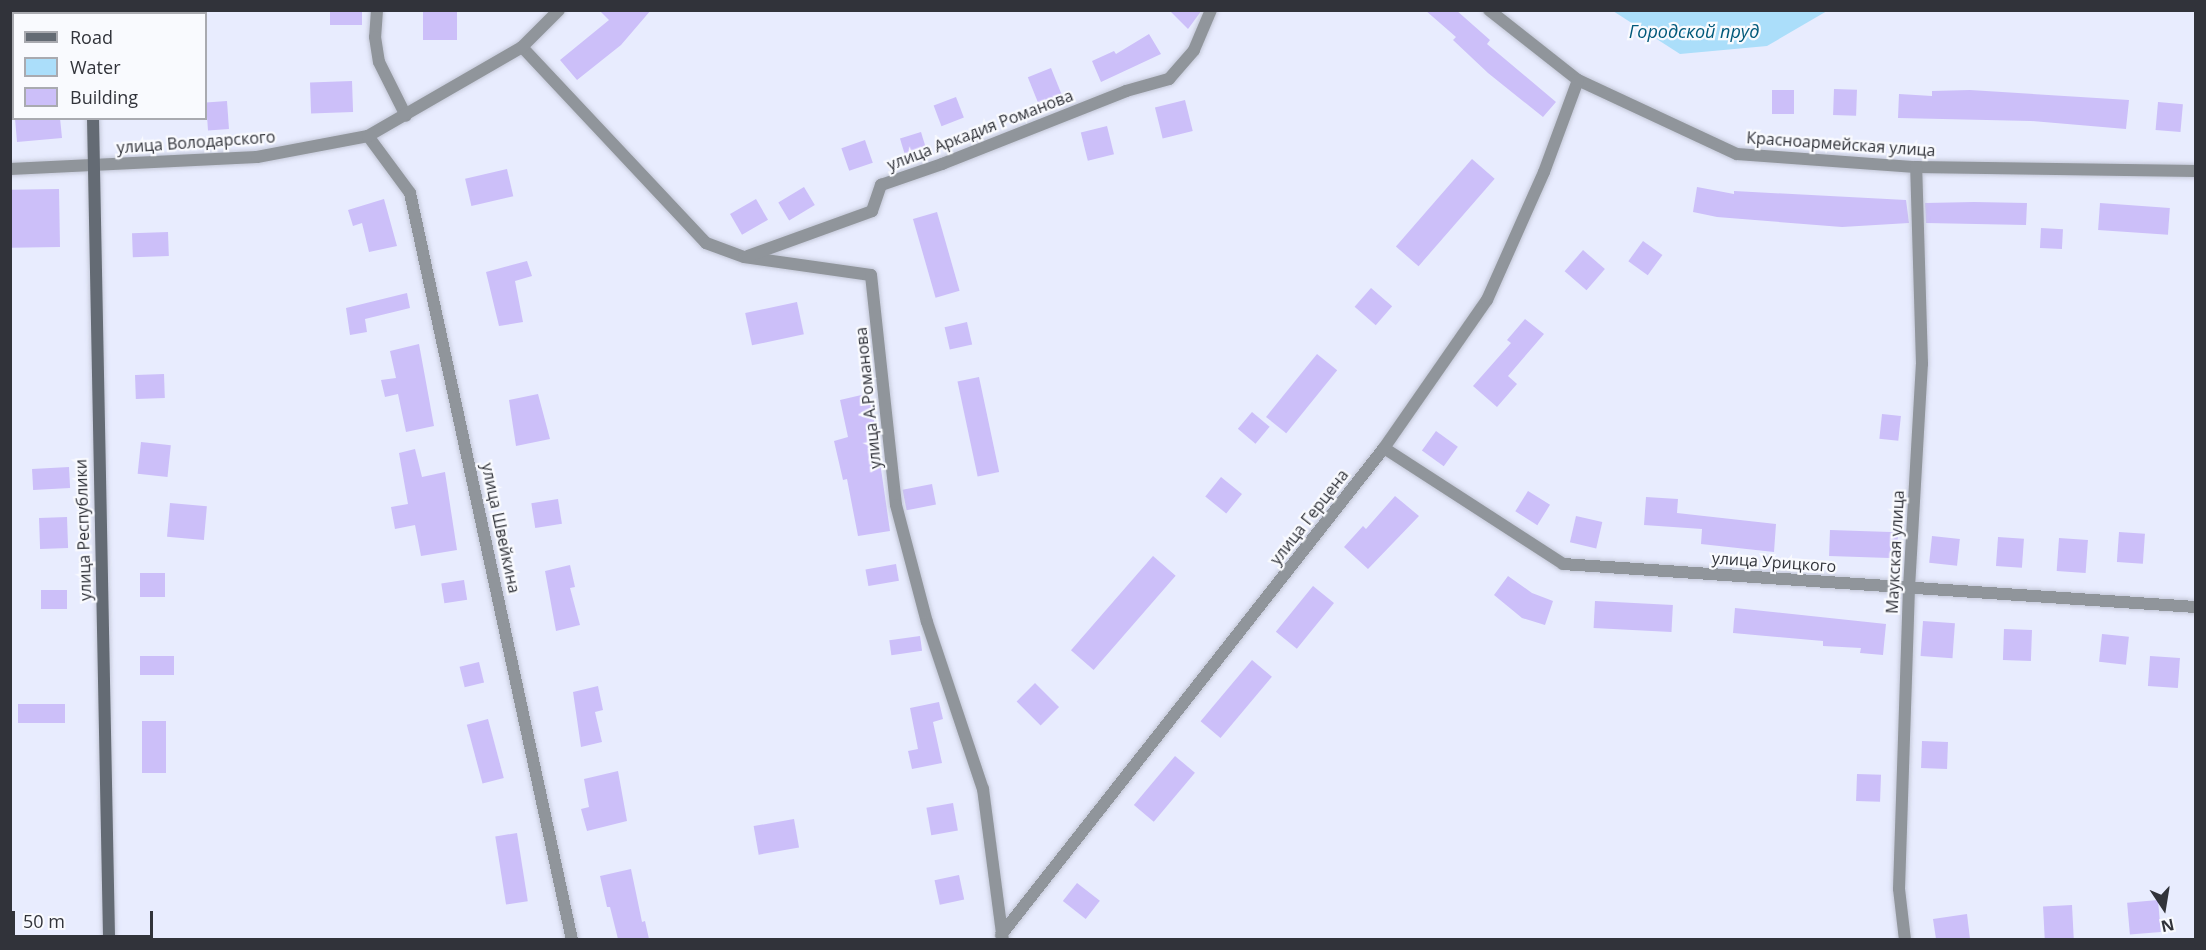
<!DOCTYPE html>
<html>
<head>
<meta charset="utf-8">
<style>
  body { margin:0 }
  #map { position:relative; width:2206px; height:950px; overflow:hidden; background:#e8ecfe; font-family:"Open Sans",sans-serif }
  div>[style] { position:absolute }
  .water>* { inset:0; background:#abdefa }
  .building>* { inset:0; background:#ccbff9; transform-origin:0 0 }
  .roads { filter:drop-shadow(0 0 2px #c3c7d7) drop-shadow(0 0 2px #c3c7d7) }
  .street>* { height:12px; margin:-6px; padding:0 6px; transform-origin:6px; border-radius:6px; background:#90959b }
  .secondary>* { height:12px; margin:-6px; padding:0 6px; transform-origin:6px; border-radius:6px; background:#646b74 }
  span { translate:-50% -50%; white-space:nowrap; text-align:center; line-height:1.15; -webkit-text-stroke:4.5px #f9fafe; paint-order:stroke }
  .street-label { font-size:16px; color:#31333a }
  .water-label { font-size:18px; color:#00597a; font-style:italic }
  .frame { position:absolute; inset:0; border:12px solid #31333a; pointer-events:none }
  .legend { position:absolute; left:12px; top:12px; width:195px; height:108px; box-sizing:border-box; background:#f9fafe; border:2px solid #a9aab0; margin:0; padding:8px 10px; list-style:none; font-size:18px; color:#31333a }
  .legend li { display:flex; align-items:center; gap:12px; height:30px }
  .legend b { width:30px; border:2px solid #a9aab0 }
  .north { position:absolute; left:2134px; top:878px; width:60px; height:60px; -webkit-text-stroke:4px #f9fafe; paint-order:stroke; rotate:168deg; font-size:16px; font-weight:700; line-height:24px; text-align:center; color:#31333a }
  .north::after { content:''; display:block; margin:auto; width:21px; height:27px; background:#31333a; clip-path:polygon(50% 0,100% 100%,50% 72%,0 100%) }
  .scale { position:absolute; left:12px; top:911px; width:141px; height:27px; box-sizing:border-box; border:3px solid #31333a; border-top:0; padding-left:8px; font-size:18px; line-height:21px; white-space:nowrap; color:#31333a; -webkit-text-stroke:4px #f9fafe; paint-order:stroke }
</style>
</head>
<body>
<div id="map">
  <div class="water">
    <i style="clip-path:polygon(1613px 11px,1827px 11px,1767px 46px,1680px 54px)"></i>
  </div>
  <div class="building">
    <i style="left:330px;top:10px;width:32px;height:15px"></i>
    <i style="left:423px;top:10px;width:34px;height:30px"></i>
    <i style="clip-path:polygon(599px 10px,651px 10px,621px 45px,577px 80px,560px 60px,609px 20px)"></i>
    <i style="clip-path:polygon(1169px 10px,1202px 10px,1188px 29px)"></i>
    <i style="clip-path:polygon(1425px 10px,1456px 10px,1490px 40px,1487px 44px,1556px 102px,1543px 117px,1488px 73px,1453px 40px,1456px 37px)"></i>
    <i style="clip-path:polygon(1149px 34px,1161px 54px,1101px 82px,1092px 61px,1114px 51px,1116px 54px)"></i>
    <i style="left:1051px;top:68px;width:29px;height:25px;rotate:68deg"></i>
    <i style="left:352px;top:81px;width:31px;height:42px;rotate:88deg"></i>
    <i style="left:1834px;top:89px;width:23px;height:26px;rotate:2deg"></i>
    <i style="left:1772px;top:90px;width:22px;height:24px"></i>
    <i style="clip-path:polygon(1970px 90px,2129px 100px,2126px 129px,2031px 121px,1898px 118px,1899px 94px,1932px 96px,1932px 91px)"></i>
    <i style="left:956px;top:97px;width:22px;height:24px;rotate:69deg"></i>
    <i style="left:1185px;top:100px;width:32px;height:31px;rotate:76deg"></i>
    <i style="left:227px;top:101px;width:28px;height:21px;rotate:86deg"></i>
    <i style="left:2158px;top:102px;width:25px;height:28px;rotate:5deg"></i>
    <i style="clip-path:polygon(15px 118px,60px 118px,62px 138px,17px 142px)"></i>
    <i style="left:1107px;top:126px;width:29px;height:27px;rotate:76deg"></i>
    <i style="left:921px;top:132px;width:21px;height:22px;rotate:73deg"></i>
    <i style="left:865px;top:140px;width:24px;height:25px;rotate:71deg"></i>
    <i style="left:1472px;top:159px;width:30px;height:116px;rotate:41deg"></i>
    <i style="left:507px;top:169px;width:28px;height:43px;rotate:77deg"></i>
    <i style="left:804px;top:187px;width:21px;height:30px;rotate:59deg"></i>
    <i style="clip-path:polygon(1697px 187px,1734px 194px,1734px 191px,1906px 200px,1909px 223px,1842px 227px,1717px 217px,1693px 212px)"></i>
    <i style="left:59px;top:189px;width:58px;height:49px;rotate:89deg"></i>
    <i style="clip-path:polygon(384px 199px,397px 246px,369px 252px,362px 223px,353px 226px,348px 210px)"></i>
    <i style="left:756px;top:199px;width:24px;height:30px;rotate:60deg"></i>
    <i style="clip-path:polygon(1974px 202px,2027px 203px,2026px 225px,1926px 223px,1925px 203px)"></i>
    <i style="left:2100px;top:203px;width:70px;height:27px;rotate:4deg"></i>
    <i style="left:937px;top:212px;width:82px;height:25px;rotate:74deg"></i>
    <i style="left:2041px;top:228px;width:22px;height:20px;rotate:3deg"></i>
    <i style="left:168px;top:232px;width:24px;height:36px;rotate:88deg"></i>
    <i style="left:1643px;top:241px;width:24px;height:25px;rotate:36deg"></i>
    <i style="left:1583px;top:250px;width:29px;height:28px;rotate:41deg"></i>
    <i style="clip-path:polygon(527px 261px,532px 276px,515px 281px,523px 322px,499px 326px,486px 272px)"></i>
    <i style="left:1371px;top:288px;width:28px;height:25px;rotate:41deg"></i>
    <i style="clip-path:polygon(407px 293px,410px 308px,365px 319px,367px 332px,350px 335px,346px 308px)"></i>
    <i style="left:797px;top:302px;width:33px;height:53px;rotate:78deg"></i>
    <i style="clip-path:polygon(1525px 319px,1544px 334px,1508px 376px,1517px 384px,1497px 407px,1473px 386px,1511px 343px,1507px 340px)"></i>
    <i style="left:967px;top:322px;width:23px;height:23px;rotate:77deg"></i>
    <i style="clip-path:polygon(419px 344px,434px 426px,406px 432px,398px 394px,385px 397px,381px 380px,396px 378px,390px 351px)"></i>
    <i style="left:1317px;top:354px;width:26px;height:81px;rotate:39deg"></i>
    <i style="left:164px;top:374px;width:24px;height:29px;rotate:88deg"></i>
    <i style="left:979px;top:377px;width:97px;height:22px;rotate:78deg"></i>
    <i style="clip-path:polygon(870px 393px,890px 531px,858px 536px,847px 479px,843px 480px,834px 441px,848px 437px,840px 400px)"></i>
    <i style="clip-path:polygon(538px 394px,550px 439px,516px 446px,509px 400px)"></i>
    <i style="left:1252px;top:412px;width:23px;height:22px;rotate:40deg"></i>
    <i style="left:1882px;top:414px;width:19px;height:25px;rotate:6deg"></i>
    <i style="left:1436px;top:431px;width:27px;height:24px;rotate:36deg"></i>
    <i style="left:141px;top:442px;width:30px;height:32px;rotate:6deg"></i>
    <i style="clip-path:polygon(415px 449px,422px 477px,445px 472px,457px 550px,421px 556px,415px 525px,395px 529px,391px 507px,408px 504px,399px 453px)"></i>
    <i style="left:69px;top:467px;width:21px;height:37px;rotate:87deg"></i>
    <i style="left:1221px;top:477px;width:27px;height:25px;rotate:39deg"></i>
    <i style="left:932px;top:484px;width:21px;height:30px;rotate:79deg"></i>
    <i style="left:1528px;top:491px;width:26px;height:24px;rotate:32deg"></i>
    <i style="clip-path:polygon(1395px 496px,1419px 516px,1368px 569px,1344px 547px,1363px 526px,1366px 529px)"></i>
    <i style="clip-path:polygon(1646px 497px,1678px 499px,1677px 513px,1776px 524px,1774px 552px,1701px 544px,1702px 529px,1644px 525px)"></i>
    <i style="left:558px;top:499px;width:25px;height:27px;rotate:81deg"></i>
    <i style="left:170px;top:503px;width:37px;height:34px;rotate:5deg"></i>
    <i style="left:1576px;top:516px;width:27px;height:27px;rotate:13deg"></i>
    <i style="left:67px;top:517px;width:31px;height:28px;rotate:88deg"></i>
    <i style="left:1830px;top:530px;width:68px;height:26px;rotate:2deg"></i>
    <i style="left:2119px;top:532px;width:26px;height:30px;rotate:4deg"></i>
    <i style="left:1932px;top:536px;width:28px;height:27px;rotate:6deg"></i>
    <i style="left:1998px;top:537px;width:26px;height:29px;rotate:4deg"></i>
    <i style="left:2059px;top:538px;width:29px;height:33px;rotate:4deg"></i>
    <i style="left:1153px;top:556px;width:30px;height:125px;rotate:41deg"></i>
    <i style="left:896px;top:564px;width:17px;height:31px;rotate:80deg"></i>
    <i style="clip-path:polygon(570px 565px,575px 587px,570px 588px,580px 625px,556px 631px,545px 571px)"></i>
    <i style="left:140px;top:573px;width:25px;height:24px"></i>
    <i style="clip-path:polygon(1508px 576px,1532px 593px,1553px 601px,1545px 625px,1522px 618px,1494px 595px)"></i>
    <i style="left:464px;top:580px;width:20px;height:23px;rotate:81deg"></i>
    <i style="left:1313px;top:586px;width:27px;height:59px;rotate:39deg"></i>
    <i style="left:67px;top:590px;width:19px;height:26px;rotate:90deg"></i>
    <i style="left:1595px;top:601px;width:78px;height:27px;rotate:3deg"></i>
    <i style="clip-path:polygon(1735px 608px,1886px 624px,1883px 655px,1860px 653px,1861px 648px,1823px 646px,1823px 641px,1733px 633px)"></i>
    <i style="left:1923px;top:621px;width:32px;height:35px;rotate:4deg"></i>
    <i style="left:2004px;top:629px;width:28px;height:31px;rotate:2deg"></i>
    <i style="left:2102px;top:634px;width:27px;height:28px;rotate:6deg"></i>
    <i style="left:920px;top:636px;width:15px;height:31px;rotate:82deg"></i>
    <i style="left:140px;top:656px;width:34px;height:19px"></i>
    <i style="left:2150px;top:656px;width:30px;height:30px;rotate:4deg"></i>
    <i style="left:1252px;top:660px;width:26px;height:80px;rotate:40deg"></i>
    <i style="left:479px;top:662px;width:21px;height:20px;rotate:76deg"></i>
    <i style="left:1035px;top:683px;width:34px;height:26px;rotate:45deg"></i>
    <i style="clip-path:polygon(598px 686px,603px 710px,595px 712px,602px 742px,581px 747px,573px 692px)"></i>
    <i style="clip-path:polygon(939px 702px,943px 719px,933px 722px,942px 763px,912px 769px,908px 751px,918px 749px,910px 708px)"></i>
    <i style="left:65px;top:704px;width:19px;height:47px;rotate:90deg"></i>
    <i style="left:488px;top:719px;width:61px;height:22px;rotate:75deg"></i>
    <i style="left:142px;top:721px;width:24px;height:52px"></i>
    <i style="left:1922px;top:741px;width:26px;height:27px;rotate:2deg"></i>
    <i style="left:1175px;top:756px;width:26px;height:64px;rotate:40deg"></i>
    <i style="clip-path:polygon(618px 771px,627px 821px,587px 831px,581px 809px,589px 807px,584px 779px)"></i>
    <i style="left:1857px;top:774px;width:24px;height:27px;rotate:2deg"></i>
    <i style="left:953px;top:803px;width:28px;height:27px;rotate:80deg"></i>
    <i style="left:794px;top:819px;width:29px;height:41px;rotate:80deg"></i>
    <i style="left:517px;top:833px;width:69px;height:22px;rotate:81deg"></i>
    <i style="clip-path:polygon(631px 869px,642px 922px,645px 921px,649px 939px,618px 939px,610px 907px,607px 907px,600px 876px)"></i>
    <i style="left:959px;top:875px;width:25px;height:25px;rotate:78deg"></i>
    <i style="left:1077px;top:883px;width:29px;height:23px;rotate:38deg"></i>
    <i style="left:2158px;top:900px;width:32px;height:31px;rotate:85deg"></i>
    <i style="left:2072px;top:905px;width:34px;height:29px;rotate:87deg"></i>
    <i style="clip-path:polygon(1967px 914px,1970px 939px,1936px 939px,1933px 919px)"></i>
  </div>
  <div class="roads">
    <div class="street">
      <i style="left:377px;top:10px;width:27px;rotate:94deg"></i>
      <i style="left:375px;top:37px;width:25px;rotate:81deg"></i>
      <i style="left:379px;top:62px;width:60px;rotate:63.4deg"></i>
      <i style="left:1489px;top:10px;width:113px;rotate:38.2deg"></i>
      <i style="left:1578px;top:80px;width:175px;rotate:25deg"></i>
      <i style="left:1737px;top:154px;width:179px;rotate:4.2deg"></i>
      <i style="left:1916px;top:167px;width:280px;rotate:0.8deg"></i>
      <i style="left:522px;top:47px;width:269px;rotate:46.8deg"></i>
      <i style="left:706px;top:243px;width:40px;rotate:20.2deg"></i>
      <i style="left:744px;top:257px;width:128px;rotate:8.1deg"></i>
      <i style="left:871px;top:275px;width:231px;rotate:83.8deg"></i>
      <i style="left:896px;top:505px;width:121px;rotate:75.2deg"></i>
      <i style="left:927px;top:622px;width:176px;rotate:71.5deg"></i>
      <i style="left:983px;top:789px;width:152px;rotate:82.5deg"></i>
      <i style="left:368px;top:136px;width:71px;rotate:53.6deg"></i>
      <i style="left:410px;top:193px;width:764px;rotate:77.76deg"></i>
      <i style="left:10px;top:169px;width:247px;rotate:-2.8deg"></i>
      <i style="left:257px;top:157px;width:113px;rotate:-10.7deg"></i>
      <i style="left:368px;top:136px;width:178px;rotate:-30deg"></i>
      <i style="left:522px;top:47px;width:52px;rotate:-45deg"></i>
      <i style="left:748px;top:256px;width:132px;rotate:-19.9deg"></i>
      <i style="left:872px;top:211px;width:28px;rotate:-71deg"></i>
      <i style="left:881px;top:185px;width:65px;rotate:-19deg"></i>
      <i style="left:942px;top:164px;width:198px;rotate:-21.6deg"></i>
      <i style="left:1126px;top:91px;width:45px;rotate:-15.6deg"></i>
      <i style="left:1169px;top:79px;width:38px;rotate:-49deg"></i>
      <i style="left:1194px;top:50px;width:43px;rotate:-67deg"></i>
      <i style="left:1384px;top:448px;width:213px;rotate:32.9deg"></i>
      <i style="left:1563px;top:564px;width:634px;rotate:3.89deg"></i>
      <i style="left:1001px;top:935px;width:620px;rotate:-51.82deg"></i>
      <i style="left:1384px;top:448px;width:180px;rotate:-55.2deg"></i>
      <i style="left:1487px;top:300px;width:140px;rotate:-66deg"></i>
      <i style="left:1544px;top:172px;width:98px;rotate:-69.7deg"></i>
      <i style="left:1905px;top:940px;width:51px;rotate:-96.7deg"></i>
      <i style="left:1899px;top:889px;width:301px;rotate:-88.1deg"></i>
      <i style="left:1909px;top:588px;width:224px;rotate:-86.7deg"></i>
      <i style="left:1922px;top:364px;width:197px;rotate:-91.7deg"></i>
    </div>
    <div class="secondary">
      <i style="left:89px;top:10px;width:4px;rotate:90deg"></i>
      <i style="left:93px;top:118px;width:822px;rotate:88.88deg"></i>
    </div>
  </div>
  <div class="street-label">
    <span style="left:980px;top:130px;rotate:-21deg">улица Аркадия Романова</span>
    <span style="left:196px;top:142px;rotate:-4deg">улица Володарского</span>
    <span style="left:1841px;top:144px;rotate:4deg">Красноармейская улица</span>
    <span style="left:868px;top:398px;rotate:-96deg">улица А.Романова</span>
    <span style="left:1309px;top:517px;rotate:-52deg">улица Герцена</span>
    <span style="left:501px;top:528px;rotate:78deg">улица Швейкина</span>
    <span style="left:83px;top:530px;rotate:-92deg">улица Республики</span>
    <span style="left:1895px;top:552px;rotate:-87deg">Маукская улица</span>
    <span style="left:1774px;top:562px;rotate:4deg">улица Урицкого</span>
  </div>
  <div class="water-label">
    <span style="left:1694px;top:31px">Городской пруд</span>
  </div>
  <div class="frame"></div>
  <ul class="legend">
  <li><b style="height:8px;background:#646b74"></b>Road</li>
  <li><b style="height:16px;background:#abdefa"></b>Water</li>
  <li><b style="height:16px;background:#ccbff9"></b>Building</li>
  </ul>
  <div class="north">N</div>
  <div class="scale">50 m</div>
</div>
</body>
</html>
